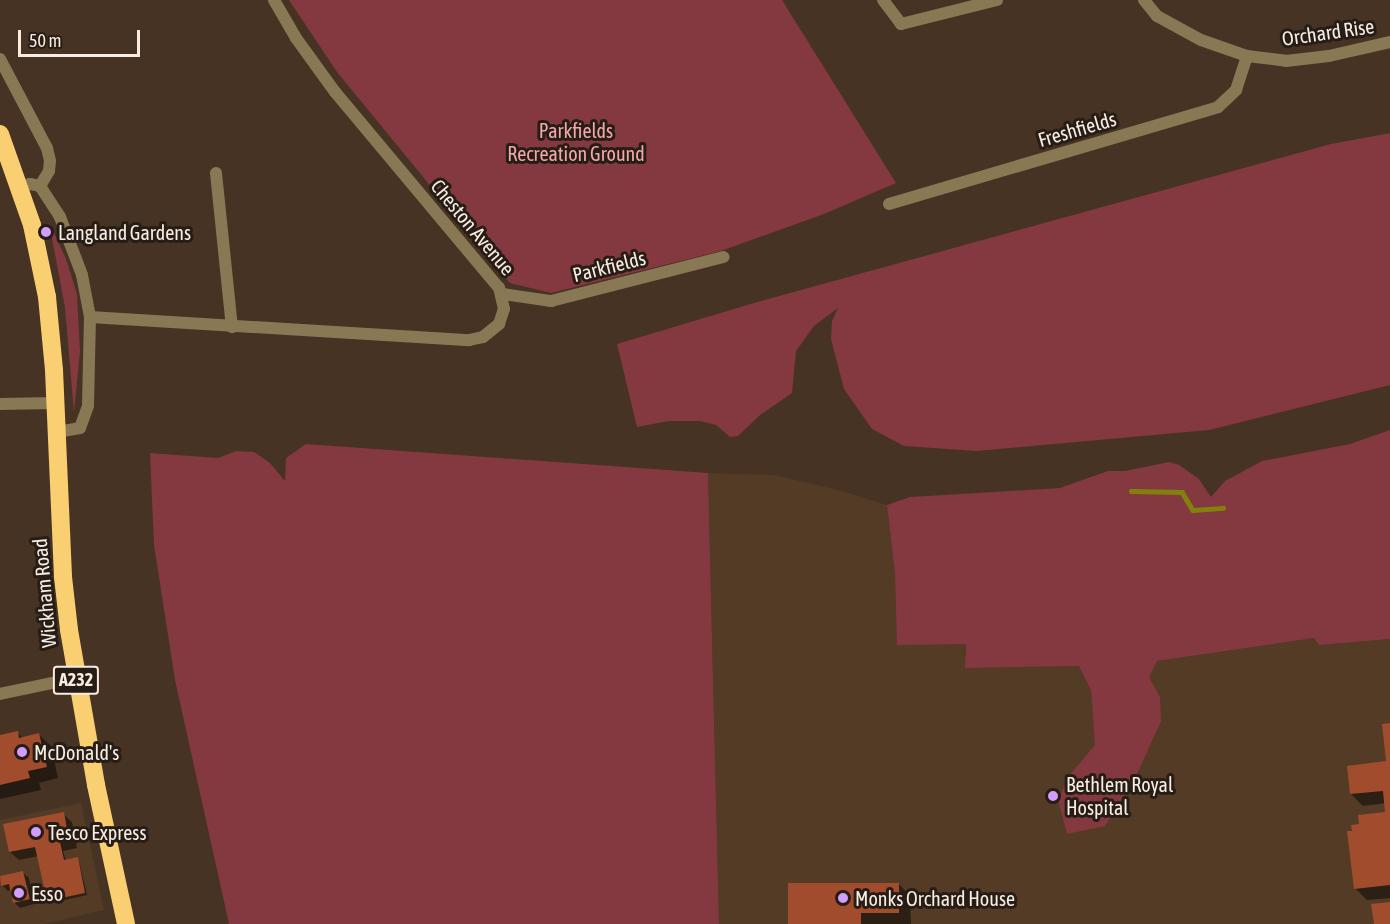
<!DOCTYPE html>
<html>
<head>
<meta charset="utf-8">
<style>
  body { margin:0 }
  #map { position:relative; width:1390px; height:924px; overflow:hidden; background:#463323; font-family:"Asap Condensed",sans-serif }
  div>[style] { position:absolute }
  .built>* { inset:0; background:#533b25 }
  .green>* { inset:0; background:#84383f }
  .shadow>* { inset:0; background:#0007 }
  .stream>* { height:4.5px; margin:-2.25px; padding:0 2.25px; transform-origin:2.25px; border-radius:2.25px; background:#84800c }
  .building>* { inset:0; background:#a24c2e }
  .street>* { height:12px; margin:-6px; padding:0 6px; transform-origin:6px; border-radius:6px; background:#897854 }
  .highway>* { height:18px; margin:-9px; padding:0 9px; transform-origin:9px; border-radius:9px; background:#facf71 }
  .dots>* { width:16px; height:16px; translate:-50% -50%; box-sizing:border-box; border:3px solid #261d16; border-radius:50% }
  span { translate:-50% -50%; white-space:nowrap; text-align:center; line-height:1.15; -webkit-text-stroke:6px #261d16; paint-order:stroke }
  .shield-label span { padding:2px 4px; background:#261d16; border:2px solid; border-radius:4px; -webkit-text-stroke-width:0 }
  .shield-label { font-size:18px; color:#f9ede3; font-weight:700 }
  .street-label { font-size:20px; color:#f9ede3 }
  .park-label { font-size:20px; color:#f4a7aa }
  .poi-label { font-size:20px; color:#f9ede3 }
  .left { translate:0 -50%; text-align:left }
  .scale { position:absolute; left:18px; top:30px; width:122px; height:27px; box-sizing:border-box; border:3px solid #f9ede3; border-top:0; padding-left:8px; font-size:18px; line-height:21px; white-space:nowrap; color:#f9ede3; -webkit-text-stroke:4px #261d16; paint-order:stroke }
</style>
</head>
<body>
<div id="map">
  <div class="built">
    <i style="clip-path:polygon(708px 473px,773px 475px,839px 490px,887px 505px,895px 574px,966px 644px,964px 655px,1157px 661px,1314px 638px,1319px 645px,1390px 639px,1390px 924px,719px 924px)"></i>
    <i style="clip-path:polygon(81px 803px,104px 910px,44px 924px,0 924px,0 820px)"></i>
  </div>
  <div class="green">
    <i style="clip-path:polygon(289px 0,782px 0,896px 183px,824px 214px,721px 251px,551px 293px,510px 283px,337px 72px)"></i>
    <i style="clip-path:polygon(1390px 133px,1390px 385px,1209px 430px,976px 451px,904px 446px,872px 429px,844px 389px,831px 339px,832px 321px,838px 308px,814px 326px,796px 351px,792px 393px,760px 415px,738px 436px,730px 437px,716px 425px,700px 421px,669px 421px,637px 427px,617px 344px,754px 303px,1331px 144px)"></i>
    <i style="clip-path:polygon(49px 222px,66px 259px,77px 294px,80px 351px,74px 413px,65px 308px)"></i>
    <i style="clip-path:polygon(1390px 430px,1390px 639px,1319px 645px,1314px 638px,1157px 661px,1149px 677px,1160px 697px,1161px 721px,1138px 772px,1105px 826px,1067px 834px,1058px 800px,1069px 776px,1095px 745px,1091px 690px,1079px 666px,965px 668px,966px 644px,897px 645px,895px 574px,887px 505px,910px 497px,1060px 488px,1108px 471px,1125px 471px,1169px 462px,1179px 465px,1199px 479px,1211px 497px,1225px 481px,1262px 461px,1350px 444px)"></i>
    <i style="clip-path:polygon(306px 444px,708px 473px,719px 924px,229px 924px,175px 680px,154px 545px,150px 453px,218px 458px,236px 451px,254px 452px,270px 463px,285px 481px,286px 458px)"></i>
  </div>
  <div class="shadow">
    <i style="clip-path:polygon(1390px 725px,1390px 898px,1367px 900px,1355px 888px,1353px 832px,1387px 813px,1386px 803px,1363px 806px,1351px 794px,1388px 763px)"></i>
    <i style="clip-path:polygon(17px 733px,23px 738px,39px 735px,51px 746px,58px 778px,39px 783px,41px 790px,0 799px,0 737px)"></i>
    <i style="clip-path:polygon(63px 814px,72px 822px,77px 848px,63px 851px,66px 861px,77px 859px,79px 861px,87px 895px,51px 903px,39px 856px,19px 860px,10px 852px)"></i>
    <i style="clip-path:polygon(23px 873px,29px 878px,34px 904px,20px 908px,14px 902px,11px 890px,8px 891px,2px 885px)"></i>
    <i style="clip-path:polygon(899px 884px,910px 896px,911px 924px,789px 924px)"></i>
  </div>
  <div class="stream">
    <i style="left:1131px;top:491px;width:51px;rotate:1.1deg"></i>
    <i style="left:1182px;top:492px;width:21px;rotate:59deg"></i>
    <i style="left:1193px;top:510px;width:30px;rotate:-4deg"></i>
  </div>
  <div class="building">
    <i style="clip-path:polygon(1390px 723px,1390px 885px,1354px 889px,1347px 831px,1352px 831px,1351px 825px,1359px 824px,1358px 815px,1385px 812px,1383px 791px,1350px 794px,1347px 766px,1386px 761px,1382px 724px)"></i>
    <i style="clip-path:polygon(18px 731px,19px 738px,39px 733px,47px 767px,28px 771px,30px 778px,0 785px,0 735px)"></i>
    <i style="clip-path:polygon(64px 812px,69px 840px,60px 842px,64px 860px,78px 857px,85px 893px,47px 901px,35px 847px,9px 852px,3px 824px)"></i>
    <i style="clip-path:polygon(23px 871px,30px 899px,13px 903px,9px 884px,1px 886px,0 876px)"></i>
    <i style="clip-path:polygon(788px 883px,899px 883px,899px 913px,861px 913px,861px 924px,788px 924px)"></i>
    <i style="clip-path:polygon(1390px 902px,1390px 924px,1374px 924px,1371px 904px)"></i>
  </div>
  <div class="street">
    <i style="left:883px;top:0;width:30px;rotate:53deg"></i>
    <i style="left:901px;top:24px;width:99px;rotate:-14deg"></i>
    <i style="left:1144px;top:0;width:21px;rotate:51deg"></i>
    <i style="left:1157px;top:16px;width:50px;rotate:28.6deg"></i>
    <i style="left:1201px;top:40px;width:49px;rotate:19.2deg"></i>
    <i style="left:1247px;top:56px;width:39px;rotate:7deg"></i>
    <i style="left:1286px;top:61px;width:43px;rotate:-6.6deg"></i>
    <i style="left:1329px;top:56px;width:63px;rotate:-12.9deg"></i>
    <i style="left:0;top:59px;width:101px;rotate:62.2deg"></i>
    <i style="left:47px;top:148px;width:13px;rotate:77deg"></i>
    <i style="left:50px;top:161px;width:10px;rotate:96deg"></i>
    <i style="left:49px;top:171px;width:17px;rotate:121deg"></i>
    <i style="left:216px;top:173px;width:155px;rotate:84.1deg"></i>
    <i style="left:20px;top:187px;width:10px;rotate:-17deg"></i>
    <i style="left:30px;top:184px;width:10px;rotate:11deg"></i>
    <i style="left:40px;top:186px;width:37px;rotate:57deg"></i>
    <i style="left:60px;top:217px;width:62px;rotate:69.2deg"></i>
    <i style="left:82px;top:275px;width:43px;rotate:79.2deg"></i>
    <i style="left:90px;top:317px;width:89px;rotate:91.3deg"></i>
    <i style="left:88px;top:406px;width:23px;rotate:110deg"></i>
    <i style="left:80px;top:428px;width:22px;rotate:170deg"></i>
    <i style="left:889px;top:204px;width:343px;rotate:-16.4deg"></i>
    <i style="left:1218px;top:107px;width:25px;rotate:-43deg"></i>
    <i style="left:1236px;top:90px;width:36px;rotate:-72deg"></i>
    <i style="left:503px;top:294px;width:49px;rotate:8.3deg"></i>
    <i style="left:551px;top:301px;width:178px;rotate:-14.3deg"></i>
    <i style="left:90px;top:317px;width:380px;rotate:3.5deg"></i>
    <i style="left:469px;top:340px;width:14px;rotate:-12deg"></i>
    <i style="left:483px;top:337px;width:21px;rotate:-39deg"></i>
    <i style="left:499px;top:324px;width:16px;rotate:-72deg"></i>
    <i style="left:504px;top:309px;width:22px;rotate:-103deg"></i>
    <i style="left:499px;top:288px;width:256px;rotate:-129.9deg"></i>
    <i style="left:335px;top:92px;width:67px;rotate:-125.8deg"></i>
    <i style="left:296px;top:38px;width:44px;rotate:-120.1deg"></i>
    <i style="left:0;top:404px;width:56px;rotate:-1deg"></i>
    <i style="left:0;top:694px;width:78px;rotate:-11.9deg"></i>
  </div>
  <div class="highway">
    <i style="left:0;top:134px;width:96px;rotate:70.6deg"></i>
    <i style="left:32px;top:225px;width:74px;rotate:78.2deg"></i>
    <i style="left:47px;top:297px;width:73px;rotate:84.5deg"></i>
    <i style="left:54px;top:370px;width:207px;rotate:87.5deg"></i>
    <i style="left:63px;top:577px;width:53px;rotate:83.5deg"></i>
    <i style="left:69px;top:630px;width:157px;rotate:80.1deg"></i>
    <i style="left:96px;top:785px;width:142px;rotate:77.8deg"></i>
  </div>
  <div class="dots">
    <i style="left:46px;top:232px;background:#d29dfd"></i>
    <i style="left:22px;top:752px;background:#d29dfd"></i>
    <i style="left:1053px;top:796px;background:#d29dfd"></i>
    <i style="left:36px;top:832px;background:#d29dfd"></i>
    <i style="left:19px;top:893px;background:#d29dfd"></i>
    <i style="left:843px;top:898px;background:#d29dfd"></i>
  </div>
  <div class="shield-label">
    <span style="left:76px;top:680px">A232</span>
  </div>
  <div class="street-label">
    <span style="left:1328px;top:32px;rotate:-8deg">Orchard Rise</span>
    <span style="left:1077px;top:129px;rotate:-16deg">Freshfields</span>
    <span style="left:473px;top:227px;rotate:50deg">Cheston Avenue</span>
    <span style="left:609px;top:266px;rotate:-14deg">Parkfields</span>
    <span style="left:44px;top:593px;rotate:-95deg">Wickham Road</span>
  </div>
  <div class="park-label">
    <span style="left:576px;top:142px">Parkfields<br>Recreation Ground</span>
  </div>
  <div class="poi-label">
    <span class="left" style="left:58px;top:232px">Langland Gardens</span>
    <span class="left" style="left:34px;top:752px">McDonald's</span>
    <span class="left" style="left:1066px;top:796px">Bethlem Royal<br>Hospital</span>
    <span class="left" style="left:48px;top:832px">Tesco Express</span>
    <span class="left" style="left:31px;top:893px">Esso</span>
    <span class="left" style="left:855px;top:898px">Monks Orchard House</span>
  </div>
  <div class="scale">50 m</div>
</div>
</body>
</html>
